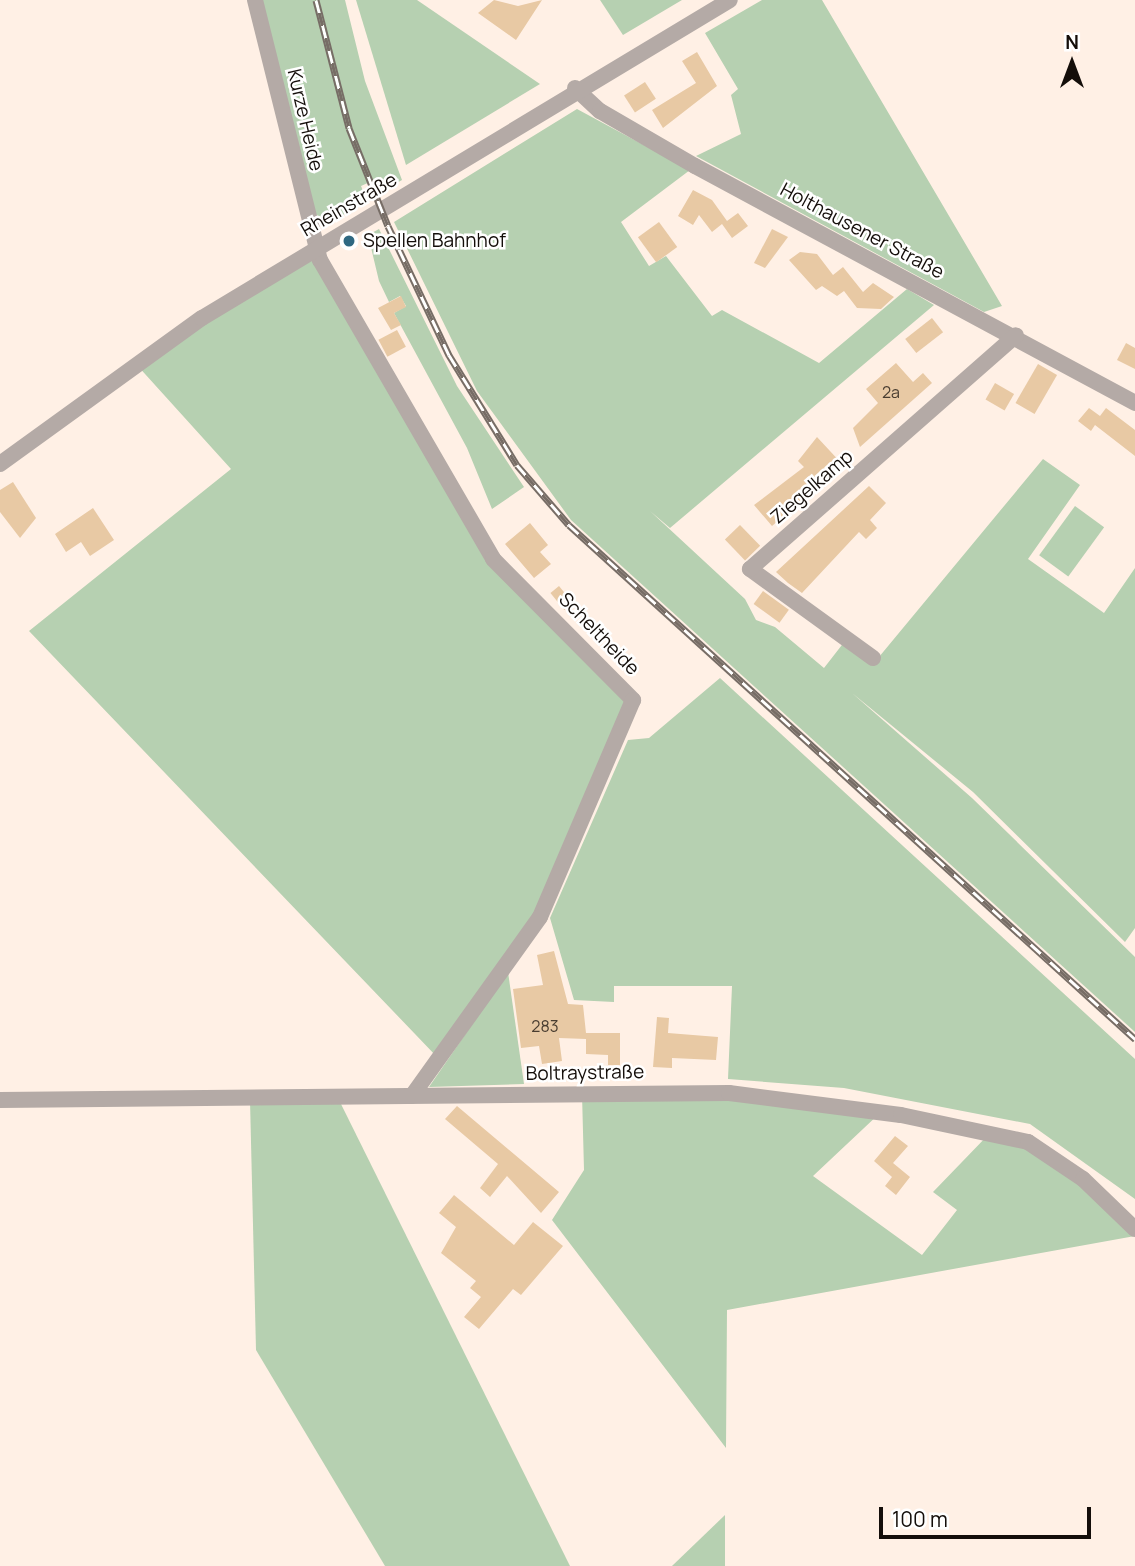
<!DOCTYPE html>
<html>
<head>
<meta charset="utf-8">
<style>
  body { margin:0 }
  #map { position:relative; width:1135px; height:1566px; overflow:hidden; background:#fff0e5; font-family:Manrope,sans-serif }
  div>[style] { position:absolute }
  .green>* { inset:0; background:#b6d0b1; transform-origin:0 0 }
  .building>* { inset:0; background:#e8c9a4; transform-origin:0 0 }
  .street>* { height:16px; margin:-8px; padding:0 8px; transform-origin:8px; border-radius:8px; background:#b4aaa6 }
  .rail>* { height:7px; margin-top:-3.5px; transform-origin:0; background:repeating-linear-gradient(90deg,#fff 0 13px,#776d66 0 26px); box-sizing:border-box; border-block:2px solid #776d66 }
  .dots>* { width:19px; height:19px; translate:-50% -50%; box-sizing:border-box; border:4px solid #fff; border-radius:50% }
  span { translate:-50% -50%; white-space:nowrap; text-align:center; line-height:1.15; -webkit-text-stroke:5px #fff; paint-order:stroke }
  .number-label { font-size:16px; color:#493d30 }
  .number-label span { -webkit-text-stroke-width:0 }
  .street-label { font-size:19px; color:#140e0a }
  .poi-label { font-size:19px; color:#140e0a }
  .left { translate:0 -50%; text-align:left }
  .north { position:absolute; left:1037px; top:28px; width:70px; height:70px; -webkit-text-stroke:5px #fff; paint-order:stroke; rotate:0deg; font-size:19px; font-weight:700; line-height:28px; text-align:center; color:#140e0a }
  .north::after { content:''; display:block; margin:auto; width:24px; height:32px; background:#140e0a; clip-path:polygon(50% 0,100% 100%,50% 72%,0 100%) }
  .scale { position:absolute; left:879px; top:1507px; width:212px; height:32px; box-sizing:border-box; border:4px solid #140e0a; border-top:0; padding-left:9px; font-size:21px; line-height:24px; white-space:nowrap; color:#140e0a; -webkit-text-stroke:5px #fff; paint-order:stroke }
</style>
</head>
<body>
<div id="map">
  <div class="green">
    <i style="clip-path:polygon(261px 0,345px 0,365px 81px,402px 180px,388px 188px,381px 177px,361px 186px,367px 201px,328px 224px,313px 212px)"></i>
    <i style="clip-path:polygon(356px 0,417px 0,540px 84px,406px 165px)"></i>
    <i style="clip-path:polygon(600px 0,682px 0,623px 35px)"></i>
    <i style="clip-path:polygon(762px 0,822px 0,1002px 306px,984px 312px,696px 156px,741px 134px,731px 95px,738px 89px,705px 33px)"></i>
    <i style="clip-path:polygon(577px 109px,690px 170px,621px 222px,649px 266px,666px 256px,712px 316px,722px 310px,819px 363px,907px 289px,934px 305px,670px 528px,650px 511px,745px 599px,756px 620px,775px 627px,824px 668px,845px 641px,874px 663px,1043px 459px,1080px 485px,1028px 559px,1104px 613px,1135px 568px,1135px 928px,1125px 942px,973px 792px,852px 693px,972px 798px,1135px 957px,1135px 1032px,571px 520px,477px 391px,394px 222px)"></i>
    <i style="clip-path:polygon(379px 229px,457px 386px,524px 487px,492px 509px,467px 448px,394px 313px,406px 306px,400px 296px,389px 302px,379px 281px,368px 235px)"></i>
    <i style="clip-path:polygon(316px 248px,493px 558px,633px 700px,540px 917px,438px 1058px,29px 631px,231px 469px,136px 364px)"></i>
    <i style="left:1075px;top:506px;width:36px;height:61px;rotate:36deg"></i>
    <i style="clip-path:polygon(720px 678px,1135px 1059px,1135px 1199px,1030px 1124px,844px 1088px,728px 1079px,732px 986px,614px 986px,614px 1002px,574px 1000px,550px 918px,628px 740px,649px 738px)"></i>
    <i style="clip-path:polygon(508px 972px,524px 1084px,429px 1087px)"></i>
    <i style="clip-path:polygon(729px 1093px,880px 1113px,813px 1176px,922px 1255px,957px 1210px,933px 1192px,989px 1134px,1028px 1142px,1083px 1179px,1135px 1236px,727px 1310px,726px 1448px,552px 1220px,584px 1170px,582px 1094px)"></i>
    <i style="clip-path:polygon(338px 1098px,570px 1566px,385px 1566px,256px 1350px,250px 1100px)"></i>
    <i style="clip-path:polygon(725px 1515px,725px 1566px,672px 1566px)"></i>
  </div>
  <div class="building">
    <i style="clip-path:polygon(494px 0,518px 6px,542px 0,516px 40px,478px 13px)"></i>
    <i style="clip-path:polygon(697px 52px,717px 86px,663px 128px,652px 110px,696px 83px,682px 61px)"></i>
    <i style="left:645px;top:82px;width:20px;height:25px;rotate:57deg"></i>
    <i style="clip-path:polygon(693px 190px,712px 200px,727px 221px,738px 213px,748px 226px,732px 238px,722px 224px,712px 232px,699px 215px,693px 225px,678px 216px)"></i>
    <i style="left:659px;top:222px;width:31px;height:26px;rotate:54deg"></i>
    <i style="clip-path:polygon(772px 229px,788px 237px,765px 268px,754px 263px)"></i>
    <i style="clip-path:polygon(800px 252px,817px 254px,833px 275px,843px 267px,863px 292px,873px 283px,894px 297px,881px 309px,857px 308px,844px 291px,837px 296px,822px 286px,816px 290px,789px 260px)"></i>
    <i style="clip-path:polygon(401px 296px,406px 307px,394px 313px,401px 325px,391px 330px,378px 308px)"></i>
    <i style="left:932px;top:318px;width:18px;height:34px;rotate:52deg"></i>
    <i style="left:397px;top:330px;width:19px;height:21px;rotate:62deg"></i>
    <i style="clip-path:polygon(1126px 343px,1135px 348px,1135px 369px,1117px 360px)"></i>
    <i style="clip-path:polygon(896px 363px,913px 382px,923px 373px,932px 383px,860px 447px,853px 428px,878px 403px,866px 389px)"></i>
    <i style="left:1038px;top:364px;width:22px;height:45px;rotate:30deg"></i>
    <i style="left:995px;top:383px;width:22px;height:19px;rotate:30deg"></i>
    <i style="clip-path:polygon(1089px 408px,1100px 416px,1106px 408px,1135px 430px,1135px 456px,1095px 425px,1091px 431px,1078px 421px)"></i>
    <i style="clip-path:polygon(817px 437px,843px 465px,772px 526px,754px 505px,804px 467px,798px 461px)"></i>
    <i style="clip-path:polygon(13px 482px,36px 518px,20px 538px,0 512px,0 490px)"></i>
    <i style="clip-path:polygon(869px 486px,886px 503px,870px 520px,877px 528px,866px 539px,859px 532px,802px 593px,788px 583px,776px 572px)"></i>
    <i style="clip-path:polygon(93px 508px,114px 540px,90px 556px,81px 542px,66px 552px,55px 534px)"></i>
    <i style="clip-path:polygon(530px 523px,548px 545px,540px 552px,551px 564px,534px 578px,505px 544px)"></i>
    <i style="left:740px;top:525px;width:29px;height:21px;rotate:46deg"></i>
    <i style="left:559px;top:586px;width:22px;height:11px;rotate:51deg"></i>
    <i style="left:763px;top:591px;width:32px;height:16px;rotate:36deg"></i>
    <i style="clip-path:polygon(554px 951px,568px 1004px,583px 1005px,586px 1033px,620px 1033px,620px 1065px,608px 1065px,608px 1055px,586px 1054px,586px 1039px,559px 1038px,562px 1061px,542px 1064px,539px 1046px,521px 1048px,513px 989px,543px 985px,537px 955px)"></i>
    <i style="clip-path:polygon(657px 1017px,669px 1018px,668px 1033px,718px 1037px,716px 1060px,672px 1058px,672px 1068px,653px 1067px)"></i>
    <i style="clip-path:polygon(457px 1106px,559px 1192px,541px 1213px,507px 1176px,490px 1197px,480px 1188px,498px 1164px,445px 1119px)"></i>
    <i style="clip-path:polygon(895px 1136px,908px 1146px,893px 1163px,910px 1177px,896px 1195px,885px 1186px,892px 1177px,874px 1161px)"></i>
    <i style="clip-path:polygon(454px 1195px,514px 1245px,533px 1222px,563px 1246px,521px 1295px,513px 1289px,479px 1329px,464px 1317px,481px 1297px,470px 1288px,476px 1281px,441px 1253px,456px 1227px,439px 1213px)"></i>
  </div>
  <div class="street">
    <i style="left:255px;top:0;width:268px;rotate:76deg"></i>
    <i style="left:320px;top:260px;width:345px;rotate:59.9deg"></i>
    <i style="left:493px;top:559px;width:199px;rotate:45.2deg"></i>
    <i style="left:633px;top:700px;width:236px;rotate:113.2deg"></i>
    <i style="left:540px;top:917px;width:220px;rotate:125.6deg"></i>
    <i style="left:575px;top:88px;width:34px;rotate:43deg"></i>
    <i style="left:600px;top:111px;width:110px;rotate:30.1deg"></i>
    <i style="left:695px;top:166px;width:500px;rotate:28.3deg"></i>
    <i style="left:0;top:464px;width:249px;rotate:-35.9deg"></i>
    <i style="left:202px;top:318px;width:616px;rotate:-31.06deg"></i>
    <i style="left:873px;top:658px;width:152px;rotate:-144.1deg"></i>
    <i style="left:750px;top:569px;width:354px;rotate:-41.3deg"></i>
    <i style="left:0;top:1100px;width:729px;rotate:-0.55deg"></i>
    <i style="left:729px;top:1093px;width:173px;rotate:7.3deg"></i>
    <i style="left:901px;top:1115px;width:130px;rotate:12deg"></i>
    <i style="left:1028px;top:1142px;width:66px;rotate:33.9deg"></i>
    <i style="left:1083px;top:1179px;width:72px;rotate:43.9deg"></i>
  </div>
  <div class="rail">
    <i style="left:316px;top:0;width:132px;rotate:75.5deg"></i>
    <i style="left:349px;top:128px;width:105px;rotate:68.3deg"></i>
    <i style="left:388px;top:226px;width:143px;rotate:64.7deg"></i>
    <i style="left:449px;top:355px;width:129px;rotate:58.3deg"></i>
    <i style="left:517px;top:465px;width:79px;rotate:49.1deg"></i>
    <i style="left:569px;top:525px;width:765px;rotate:42.24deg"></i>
  </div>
  <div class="dots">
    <i style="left:349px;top:241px;background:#2f6881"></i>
  </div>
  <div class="number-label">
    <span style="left:891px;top:392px">2a</span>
    <span style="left:545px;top:1026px">283</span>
  </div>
  <div class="street-label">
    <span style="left:305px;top:120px;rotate:77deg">Kurze Heide</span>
    <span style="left:349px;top:205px;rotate:-30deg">Rheinstraße</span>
    <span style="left:862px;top:231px;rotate:28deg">Holthausener Straße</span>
    <span style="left:812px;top:487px;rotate:-41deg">Ziegelkamp</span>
    <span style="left:599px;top:634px;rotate:46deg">Scheltheide</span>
    <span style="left:585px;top:1073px;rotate:-1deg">Boltraystraße</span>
  </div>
  <div class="poi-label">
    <span class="left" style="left:363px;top:241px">Spellen Bahnhof</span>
  </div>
  <div class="north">N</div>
  <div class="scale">100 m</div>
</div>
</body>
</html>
